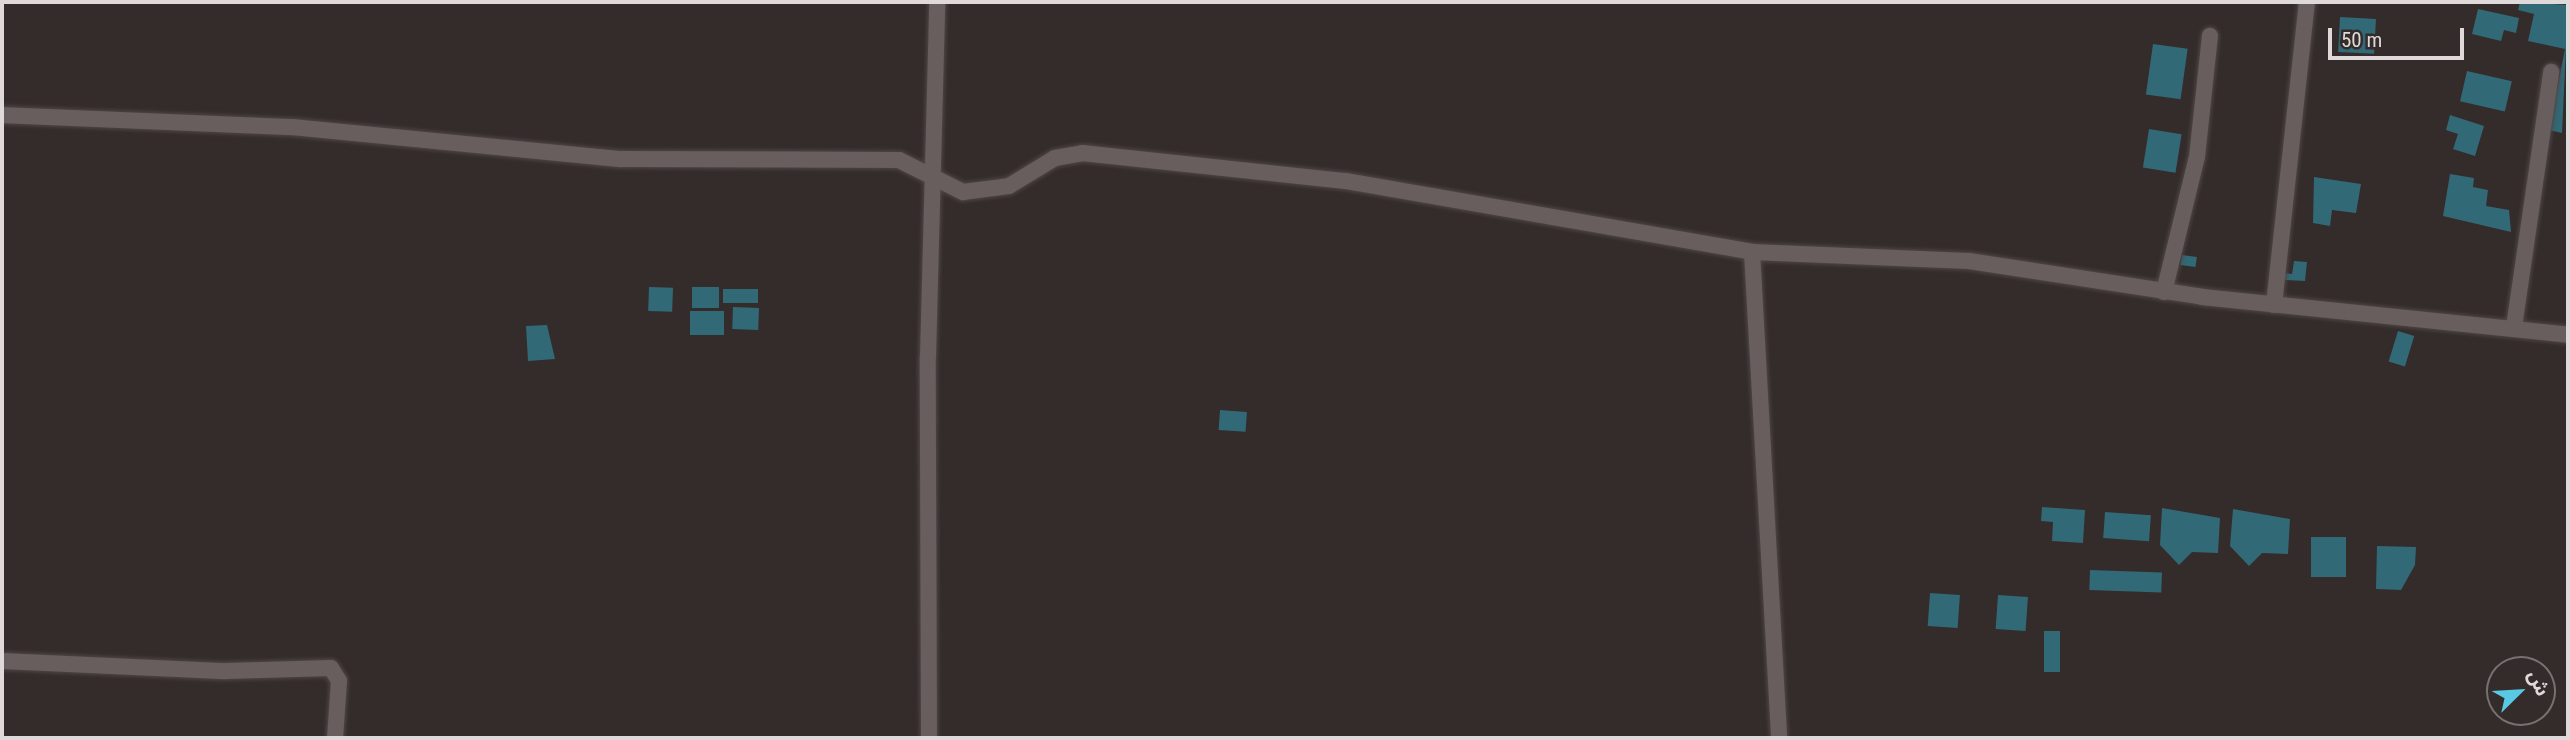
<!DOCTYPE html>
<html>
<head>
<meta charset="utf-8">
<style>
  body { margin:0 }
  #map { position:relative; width:2570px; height:740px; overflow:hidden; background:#342b2b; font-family:"Roboto Condensed","Noto Sans Arabic",sans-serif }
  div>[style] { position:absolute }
  .building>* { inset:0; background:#326977; transform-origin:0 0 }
  .roads { filter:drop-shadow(0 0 2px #4e4746) drop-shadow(0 0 2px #4e4746) }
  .street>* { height:16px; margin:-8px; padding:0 8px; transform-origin:8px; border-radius:8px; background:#685e5d }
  span { translate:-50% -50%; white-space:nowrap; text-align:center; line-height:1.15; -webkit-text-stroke:5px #342b2b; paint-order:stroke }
  .frame { position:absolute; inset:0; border:4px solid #dfdad9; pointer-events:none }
  .north { position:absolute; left:2486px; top:656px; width:70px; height:70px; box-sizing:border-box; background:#342b2b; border:2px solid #787171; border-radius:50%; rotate:66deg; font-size:19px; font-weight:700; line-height:28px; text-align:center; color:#dfdad9 }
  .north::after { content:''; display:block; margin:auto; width:24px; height:32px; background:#58c8e4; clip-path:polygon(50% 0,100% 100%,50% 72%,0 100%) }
  .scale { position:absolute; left:2328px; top:28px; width:136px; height:32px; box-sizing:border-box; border:4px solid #dfdad9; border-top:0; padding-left:9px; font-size:21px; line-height:24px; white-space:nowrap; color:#dfdad9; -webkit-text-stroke:5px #342b2b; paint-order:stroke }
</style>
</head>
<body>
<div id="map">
  <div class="building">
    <i style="clip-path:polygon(2520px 2px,2568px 5px,2562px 133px,2549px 130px,2565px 49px,2528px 41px,2534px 14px,2518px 10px)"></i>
    <i style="clip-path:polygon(2478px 9px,2519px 18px,2516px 33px,2504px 30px,2501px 41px,2472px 34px)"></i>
    <i style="left:2340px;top:17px;width:36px;height:35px;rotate:3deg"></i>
    <i style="left:2153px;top:44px;width:35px;height:51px;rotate:8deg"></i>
    <i style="left:2467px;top:71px;width:46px;height:31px;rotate:13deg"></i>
    <i style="clip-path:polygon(2450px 115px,2484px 126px,2475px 156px,2453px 149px,2458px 134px,2446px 130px)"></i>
    <i style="left:2149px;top:129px;width:33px;height:39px;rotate:9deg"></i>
    <i style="clip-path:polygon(2450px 174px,2474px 178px,2473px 187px,2488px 190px,2486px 206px,2509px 210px,2511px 232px,2443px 216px)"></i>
    <i style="clip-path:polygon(2314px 177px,2361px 184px,2356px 213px,2332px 210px,2330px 226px,2313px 223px)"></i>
    <i style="left:2182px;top:255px;width:15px;height:10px;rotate:8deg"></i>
    <i style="clip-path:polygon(2294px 261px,2307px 262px,2305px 281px,2284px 280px,2284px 273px,2292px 274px)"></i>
    <i style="left:649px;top:287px;width:24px;height:24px;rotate:2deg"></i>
    <i style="left:692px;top:287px;width:27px;height:21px"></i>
    <i style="left:723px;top:289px;width:35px;height:14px"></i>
    <i style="left:733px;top:307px;width:26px;height:22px;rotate:2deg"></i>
    <i style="left:690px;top:311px;width:34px;height:24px"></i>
    <i style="clip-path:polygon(547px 325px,555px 359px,528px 361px,526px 326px)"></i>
    <i style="left:2398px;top:331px;width:17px;height:32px;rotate:17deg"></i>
    <i style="left:1220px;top:410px;width:27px;height:20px;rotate:4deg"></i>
    <i style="clip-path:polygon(2042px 507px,2085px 510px,2083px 543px,2052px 541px,2053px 522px,2041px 521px)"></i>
    <i style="clip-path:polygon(2162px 508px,2220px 518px,2218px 553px,2192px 552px,2179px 565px,2160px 545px)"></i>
    <i style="clip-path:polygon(2233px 509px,2290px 519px,2288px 554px,2262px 553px,2249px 566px,2230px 546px)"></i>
    <i style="left:2105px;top:512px;width:46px;height:26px;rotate:4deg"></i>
    <i style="left:2311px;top:537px;width:35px;height:40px"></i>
    <i style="clip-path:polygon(2377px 546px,2416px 547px,2415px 565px,2401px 590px,2376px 589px)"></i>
    <i style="left:2090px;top:570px;width:72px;height:20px;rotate:2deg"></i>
    <i style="left:1930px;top:593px;width:30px;height:33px;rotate:4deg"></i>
    <i style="left:1998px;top:595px;width:30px;height:34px;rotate:4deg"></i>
    <i style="left:2044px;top:631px;width:16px;height:41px"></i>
  </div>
  <div class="roads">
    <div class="street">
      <i style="left:2px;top:115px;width:290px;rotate:2.4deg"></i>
      <i style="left:292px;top:127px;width:331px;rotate:5.6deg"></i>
      <i style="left:621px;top:159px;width:278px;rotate:0.2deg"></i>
      <i style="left:899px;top:160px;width:72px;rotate:26.6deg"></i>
      <i style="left:963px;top:192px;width:46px;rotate:-7.4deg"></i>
      <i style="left:1009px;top:186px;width:54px;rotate:-31.3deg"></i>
      <i style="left:1055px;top:158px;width:27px;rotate:-10deg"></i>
      <i style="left:1082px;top:153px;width:265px;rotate:6.1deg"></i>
      <i style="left:1346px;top:181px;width:412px;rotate:9.9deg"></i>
      <i style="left:1752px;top:252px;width:217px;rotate:2.4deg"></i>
      <i style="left:1969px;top:261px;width:237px;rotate:8.7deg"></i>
      <i style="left:2203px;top:297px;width:367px;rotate:5.9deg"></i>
      <i style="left:1752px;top:252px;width:487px;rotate:86.8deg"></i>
      <i style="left:2164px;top:292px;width:139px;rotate:-76.3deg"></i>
      <i style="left:2197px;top:157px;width:122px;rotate:-83.9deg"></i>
      <i style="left:2274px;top:305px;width:305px;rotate:-83.8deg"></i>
      <i style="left:2514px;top:327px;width:258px;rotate:-81.7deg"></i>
      <i style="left:2px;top:661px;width:224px;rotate:2.6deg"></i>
      <i style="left:226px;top:671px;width:105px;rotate:-1.6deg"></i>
      <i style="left:331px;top:668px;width:15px;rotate:58deg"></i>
      <i style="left:339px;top:681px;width:57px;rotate:94deg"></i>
      <i style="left:929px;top:738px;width:381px;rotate:-90.2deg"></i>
      <i style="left:928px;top:357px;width:355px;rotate:-88.5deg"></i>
    </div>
  </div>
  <div class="frame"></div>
  <div class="north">ش</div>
  <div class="scale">50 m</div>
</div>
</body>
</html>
